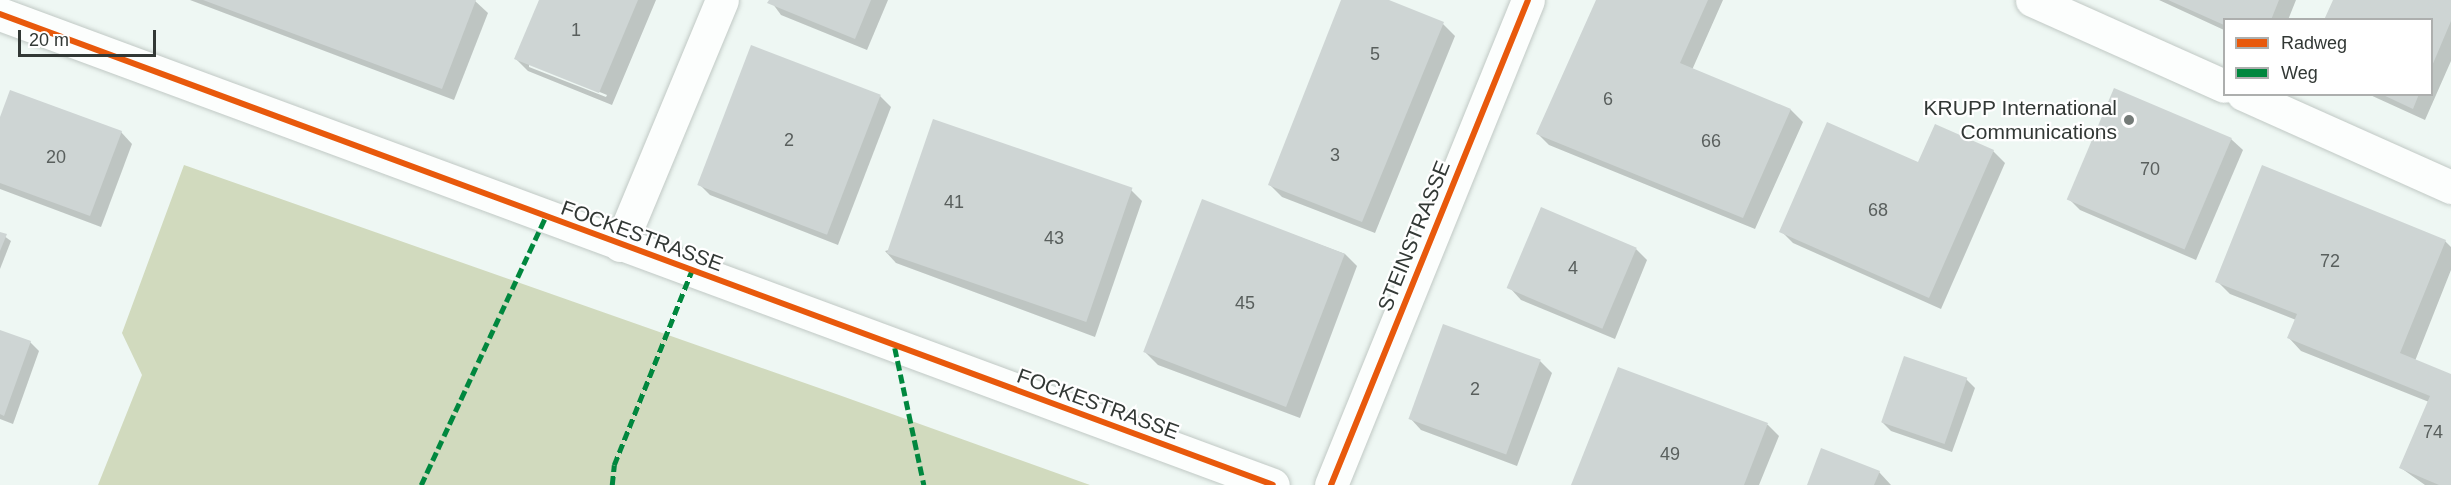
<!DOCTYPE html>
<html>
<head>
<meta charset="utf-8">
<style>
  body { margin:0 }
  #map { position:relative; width:2451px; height:485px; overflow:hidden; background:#eef7f3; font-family:Arial,sans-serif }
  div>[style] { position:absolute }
  .forest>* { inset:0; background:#d1dabe }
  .shadow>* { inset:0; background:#0003 }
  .building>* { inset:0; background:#ced5d4; transform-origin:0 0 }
  .roads { filter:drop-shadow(0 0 2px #c1c9c5) drop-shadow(0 0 2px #c1c9c5) }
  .minor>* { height:33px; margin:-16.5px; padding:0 16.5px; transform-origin:16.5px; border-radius:16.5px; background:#fcfefd }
  .quiet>* { height:4.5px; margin-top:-2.25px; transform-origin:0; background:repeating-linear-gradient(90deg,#00873e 0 9px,transparent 0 13.5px) }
  .cycleway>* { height:6px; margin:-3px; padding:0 3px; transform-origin:3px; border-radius:3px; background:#e8590c }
  .dots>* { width:16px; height:16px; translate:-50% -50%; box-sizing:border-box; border:3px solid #fff; border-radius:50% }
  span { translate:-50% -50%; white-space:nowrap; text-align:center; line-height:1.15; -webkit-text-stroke:4.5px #fff; paint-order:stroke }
  .number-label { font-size:18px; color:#595f5d }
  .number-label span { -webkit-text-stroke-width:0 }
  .poi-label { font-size:21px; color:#323835 }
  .right { translate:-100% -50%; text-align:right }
  .street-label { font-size:21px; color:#323835 }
  .legend { position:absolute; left:2223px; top:18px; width:210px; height:78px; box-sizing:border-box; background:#fff; border:2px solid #adafae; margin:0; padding:8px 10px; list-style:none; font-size:18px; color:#323835 }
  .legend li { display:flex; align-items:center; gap:12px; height:30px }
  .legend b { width:30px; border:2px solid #adafae }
  .scale { position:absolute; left:18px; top:30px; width:138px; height:27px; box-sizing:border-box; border:3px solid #323835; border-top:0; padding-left:8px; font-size:18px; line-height:21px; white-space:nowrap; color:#323835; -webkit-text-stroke:4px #fff; paint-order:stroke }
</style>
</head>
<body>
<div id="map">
  <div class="forest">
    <i style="clip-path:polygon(184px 165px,839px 395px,1090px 485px,98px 485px,142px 375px,122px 333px)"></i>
  </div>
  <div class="shadow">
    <i style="clip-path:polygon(190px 0,474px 0,488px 13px,454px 100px)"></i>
    <i style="clip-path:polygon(evenodd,541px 0,656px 0,612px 105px,528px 71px,516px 59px,541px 0,529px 63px,607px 95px,606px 97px,529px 67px,529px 63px)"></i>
    <i style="clip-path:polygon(770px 0,888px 0,867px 50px,781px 15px)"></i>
    <i style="clip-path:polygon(1343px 0,1385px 0,1443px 24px,1455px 36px,1375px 233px,1282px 197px,1270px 185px)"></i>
    <i style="clip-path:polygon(1598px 0,1723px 0,1692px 70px,1791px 110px,1803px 122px,1755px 229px,1549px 145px,1538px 134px)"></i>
    <i style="clip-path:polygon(2159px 0,2296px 0,2288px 20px,2224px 20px,2224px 30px)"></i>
    <i style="clip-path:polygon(2335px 0,2451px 1px,2451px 61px,2425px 120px,2368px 94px,2432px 94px,2432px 20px)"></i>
    <i style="clip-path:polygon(880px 96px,891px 107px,838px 245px,710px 195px,699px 184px)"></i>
    <i style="clip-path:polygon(0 121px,121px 132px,132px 144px,101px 227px,0 189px)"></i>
    <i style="clip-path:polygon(2231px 139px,2243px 150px,2196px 260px,2080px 210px,2069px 199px)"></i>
    <i style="clip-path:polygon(1993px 151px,2005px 163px,1941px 309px,1793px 243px,1781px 231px,1918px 164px)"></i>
    <i style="clip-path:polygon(1131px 190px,1142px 201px,1095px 337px,896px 263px,885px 251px)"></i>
    <i style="clip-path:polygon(1203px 201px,1345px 254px,1357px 266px,1300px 418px,1158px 365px,1146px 353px)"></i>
    <i style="clip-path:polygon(0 233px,11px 241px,0 269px)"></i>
    <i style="clip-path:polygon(2445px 241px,2451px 247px,2451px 270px,2415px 361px,2451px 375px,2451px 485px,2425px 485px,2401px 468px,2429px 402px,2301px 351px,2289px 338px,2296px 320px,2230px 294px,2217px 281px)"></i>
    <i style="clip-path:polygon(1636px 249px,1647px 260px,1615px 339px,1521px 300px,1510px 288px)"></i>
    <i style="clip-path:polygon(0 331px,30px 342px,39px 351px,13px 424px,0 419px)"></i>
    <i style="clip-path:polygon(1540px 361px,1552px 373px,1517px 466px,1421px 430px,1410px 418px)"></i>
    <i style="clip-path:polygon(1619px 369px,1768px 425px,1779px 436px,1759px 485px,1573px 485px)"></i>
    <i style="clip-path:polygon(1966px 379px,1975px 388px,1952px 452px,1891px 431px,1882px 422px)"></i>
    <i style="clip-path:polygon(1879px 472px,1891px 485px,1808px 485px)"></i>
  </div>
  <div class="building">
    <i style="clip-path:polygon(203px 0,476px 0,442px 89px)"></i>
    <i style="clip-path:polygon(539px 0,638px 0,599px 93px,514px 59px)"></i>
    <i style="clip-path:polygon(769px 0,871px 0,855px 39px,767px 3px)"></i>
    <i style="clip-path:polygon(1341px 0,1389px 0,1444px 22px,1362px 222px,1268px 185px)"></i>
    <i style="clip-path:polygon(1596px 0,1708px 0,1680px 63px,1791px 109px,1743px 218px,1536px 134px)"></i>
    <i style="clip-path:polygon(2168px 0,2279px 0,2271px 20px,2224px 20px,2224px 25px)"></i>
    <i style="clip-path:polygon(2333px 0,2451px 0,2451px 21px,2432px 66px,2432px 20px,2324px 20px)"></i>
    <i style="left:751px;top:45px;width:139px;height:150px;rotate:21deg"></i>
    <i style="left:2114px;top:88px;width:128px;height:121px;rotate:23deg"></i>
    <i style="clip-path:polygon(10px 90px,122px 131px,90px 216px,0 183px,0 117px)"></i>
    <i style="clip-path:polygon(2381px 94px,2419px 94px,2413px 109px)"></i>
    <i style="left:933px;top:119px;width:211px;height:142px;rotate:19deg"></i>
    <i style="clip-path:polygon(1827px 122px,1918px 162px,1935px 124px,1994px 150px,1929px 298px,1779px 232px)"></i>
    <i style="clip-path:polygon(2262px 165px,2446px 240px,2400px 353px,2451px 374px,2451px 485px,2439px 485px,2399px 468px,2430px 396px,2287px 338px,2297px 314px,2215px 282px)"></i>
    <i style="left:1202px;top:199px;width:153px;height:164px;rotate:21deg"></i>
    <i style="left:1541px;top:207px;width:104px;height:88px;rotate:23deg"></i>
    <i style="clip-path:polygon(0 232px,7px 234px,0 251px)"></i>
    <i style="left:1443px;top:324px;width:104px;height:101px;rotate:20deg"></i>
    <i style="clip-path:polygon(0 330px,31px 341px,4px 416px,0 414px)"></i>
    <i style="left:1904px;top:356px;width:67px;height:70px;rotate:19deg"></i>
    <i style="clip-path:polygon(1618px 367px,1768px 423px,1744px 485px,1571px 485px)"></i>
    <i style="clip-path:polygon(1821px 448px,1880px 471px,1874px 485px,1807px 485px)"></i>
  </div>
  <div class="roads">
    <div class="minor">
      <i style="left:2032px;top:0;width:210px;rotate:24.1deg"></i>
      <i style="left:0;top:14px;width:1357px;rotate:20.3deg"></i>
      <i style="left:2243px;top:94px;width:228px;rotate:24.1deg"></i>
      <i style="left:620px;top:245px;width:265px;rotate:-67.4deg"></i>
      <i style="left:1331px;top:485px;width:523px;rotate:-67.89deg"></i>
    </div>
  </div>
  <div class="quiet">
    <i style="left:895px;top:348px;width:140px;rotate:78deg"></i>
    <i style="left:421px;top:485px;width:294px;rotate:-65.1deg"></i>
    <i style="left:612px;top:485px;width:20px;rotate:-84deg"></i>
    <i style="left:614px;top:465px;width:208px;rotate:-68.2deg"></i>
  </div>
  <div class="cycleway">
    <i style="left:0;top:14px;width:1357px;rotate:20.3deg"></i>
    <i style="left:1331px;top:485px;width:523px;rotate:-67.89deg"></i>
  </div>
  <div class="dots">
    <i style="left:2129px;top:120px;background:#747b78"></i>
  </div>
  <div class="number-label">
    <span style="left:576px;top:30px">1</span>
    <span style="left:1375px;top:54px">5</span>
    <span style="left:1608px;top:99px">6</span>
    <span style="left:789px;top:140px">2</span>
    <span style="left:1711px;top:141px">66</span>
    <span style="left:1335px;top:155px">3</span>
    <span style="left:56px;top:157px">20</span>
    <span style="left:2150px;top:169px">70</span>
    <span style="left:954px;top:202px">41</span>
    <span style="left:1878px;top:210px">68</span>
    <span style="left:1054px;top:238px">43</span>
    <span style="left:2330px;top:261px">72</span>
    <span style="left:1573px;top:268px">4</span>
    <span style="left:1245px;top:303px">45</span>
    <span style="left:1475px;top:389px">2</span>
    <span style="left:2433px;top:432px">74</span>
    <span style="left:1670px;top:454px">49</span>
  </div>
  <div class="poi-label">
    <span class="right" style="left:2117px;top:120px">KRUPP International<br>Communications</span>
  </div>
  <div class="street-label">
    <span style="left:642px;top:236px;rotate:20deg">FOCKESTRASSE</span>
    <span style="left:1414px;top:236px;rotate:-68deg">STEINSTRASSE</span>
    <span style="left:1098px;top:404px;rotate:20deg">FOCKESTRASSE</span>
  </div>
  <ul class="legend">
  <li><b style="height:8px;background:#e8590c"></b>Radweg</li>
  <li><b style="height:8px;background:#00873e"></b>Weg</li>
  </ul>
  <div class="scale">20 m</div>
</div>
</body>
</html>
